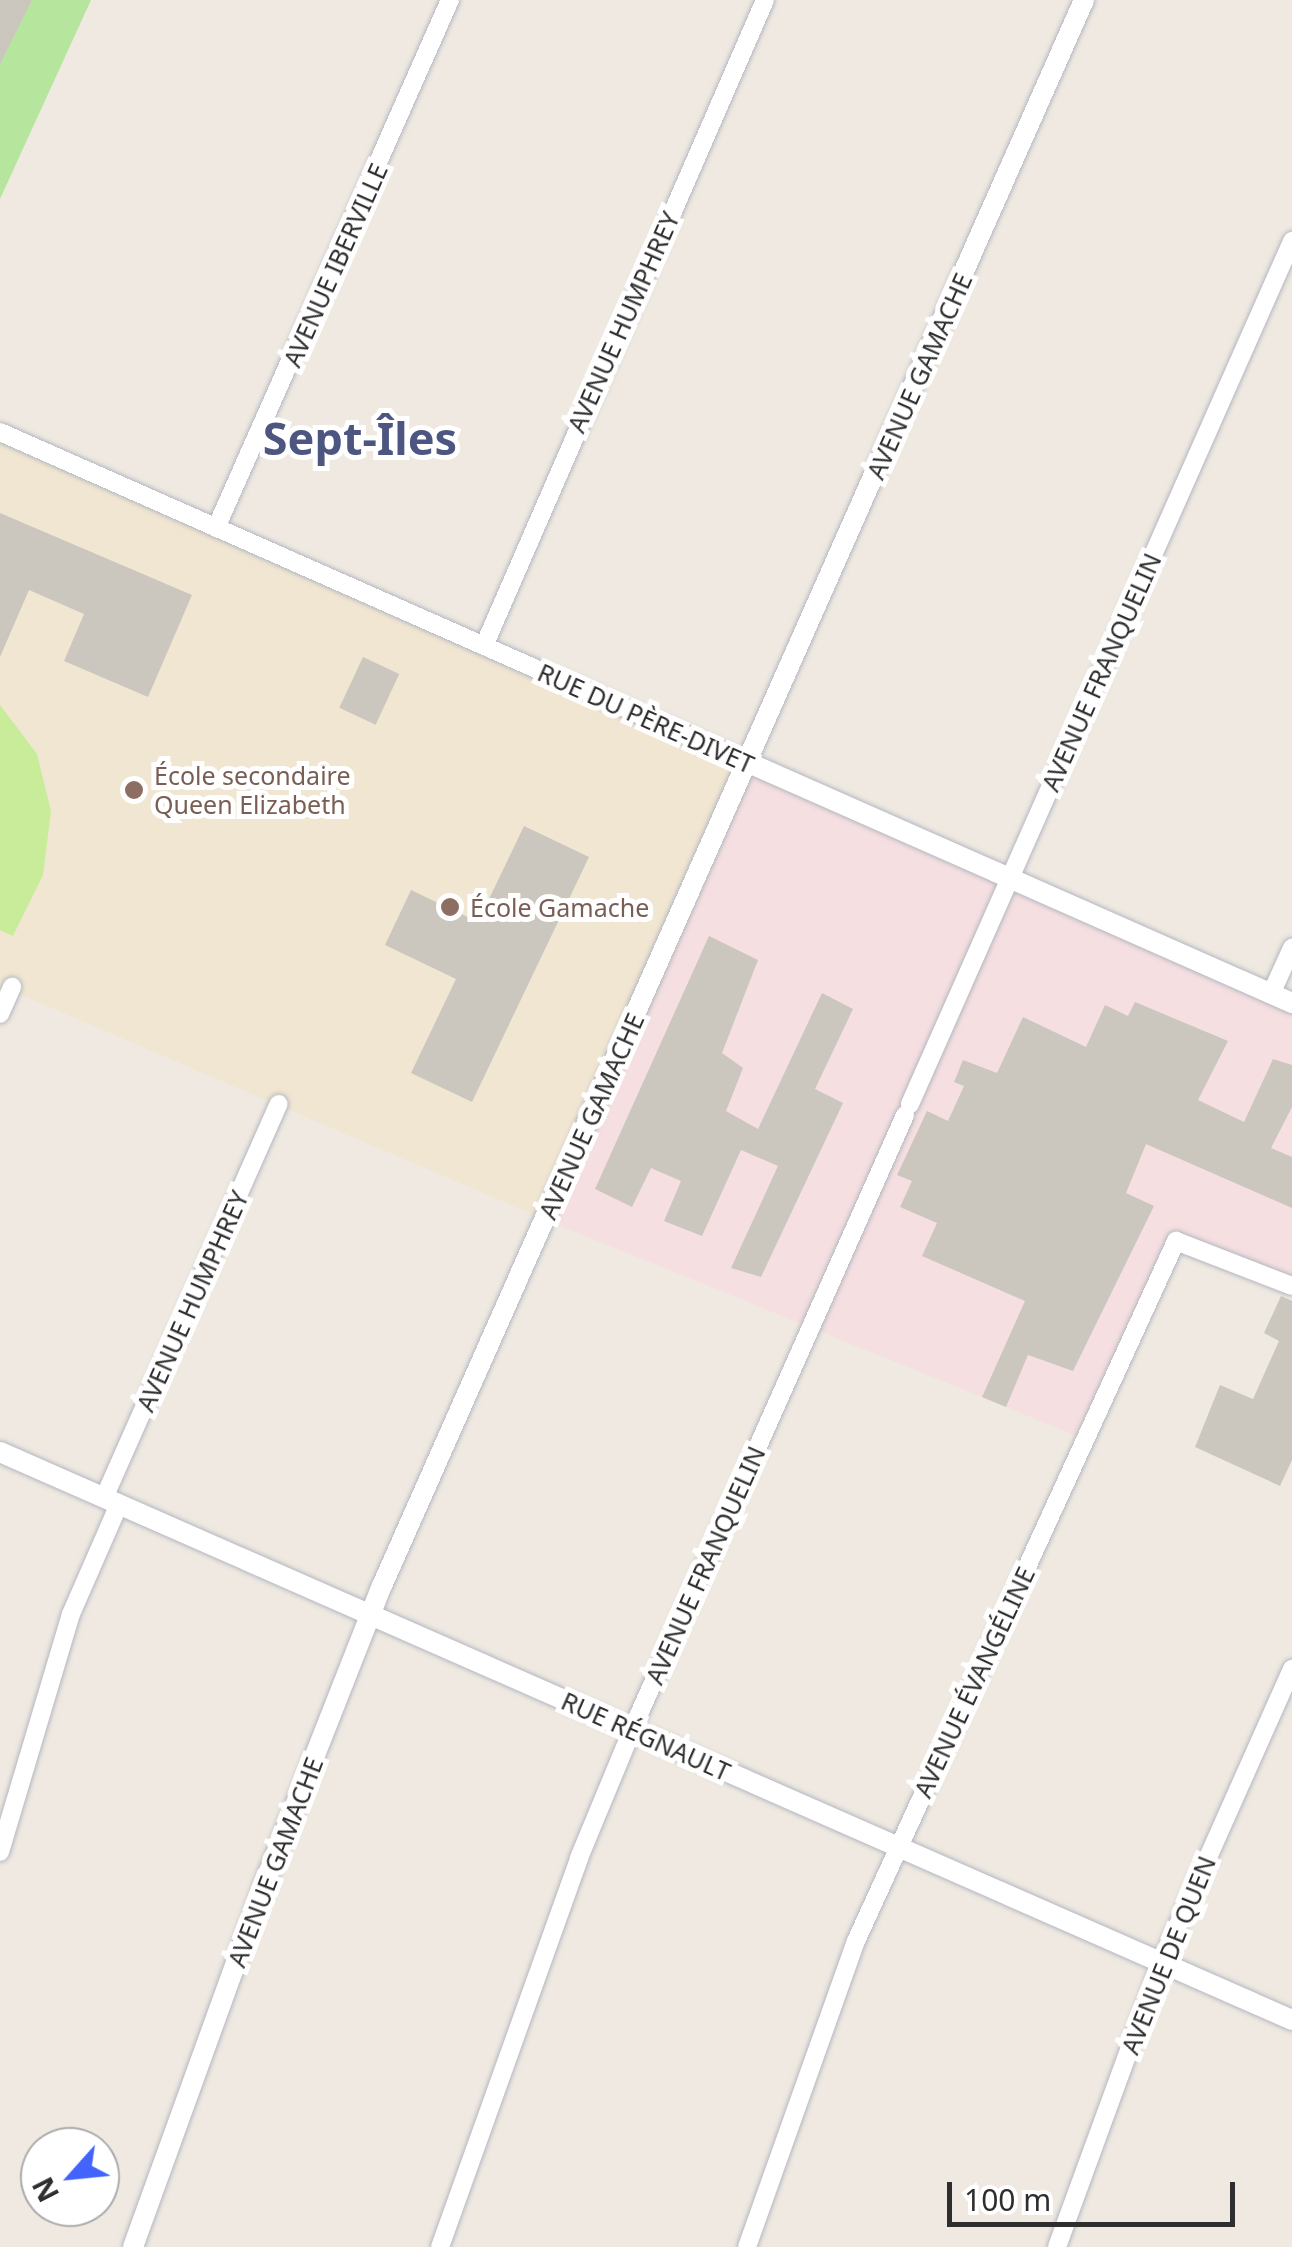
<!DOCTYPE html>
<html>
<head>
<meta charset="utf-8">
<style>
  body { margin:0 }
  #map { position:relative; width:1292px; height:2247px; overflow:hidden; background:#efe9e1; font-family:"Noto Sans",sans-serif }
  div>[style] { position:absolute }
  .education>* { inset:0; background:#f0e6d1 }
  .medical>* { inset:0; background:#f5dfe0 }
  .green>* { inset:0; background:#b6e59e }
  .pitch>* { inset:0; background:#c9ec9a }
  .building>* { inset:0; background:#cbc7bf; transform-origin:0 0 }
  .roads { filter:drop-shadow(0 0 2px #b4b7c1) drop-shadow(0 0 2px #b4b7c1) }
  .minor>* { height:18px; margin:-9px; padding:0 9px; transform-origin:9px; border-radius:9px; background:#fff }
  .tertiary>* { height:20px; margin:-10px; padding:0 10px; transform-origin:10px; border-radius:10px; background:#fff }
  .dots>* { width:28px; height:28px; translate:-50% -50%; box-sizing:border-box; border:5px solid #fff; border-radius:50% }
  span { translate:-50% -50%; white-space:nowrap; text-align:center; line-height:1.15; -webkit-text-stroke:10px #fff; paint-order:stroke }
  .street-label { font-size:25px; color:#2e2e2e }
  .education-label { font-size:25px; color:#785e54 }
  .left { translate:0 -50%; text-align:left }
  .town-label { font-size:45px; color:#4d5680; font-weight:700 }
  .north { position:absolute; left:20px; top:2127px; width:100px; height:100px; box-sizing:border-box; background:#fff; border:2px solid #ababab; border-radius:50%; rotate:243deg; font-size:28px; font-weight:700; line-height:40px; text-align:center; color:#2e2e2e }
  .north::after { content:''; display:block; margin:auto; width:35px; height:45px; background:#4264fb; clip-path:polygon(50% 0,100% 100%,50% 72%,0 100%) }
  .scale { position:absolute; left:947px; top:2182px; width:288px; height:45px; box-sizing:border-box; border:5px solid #2e2e2e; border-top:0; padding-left:12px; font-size:30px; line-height:35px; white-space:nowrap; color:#2e2e2e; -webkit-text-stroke:8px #fff; paint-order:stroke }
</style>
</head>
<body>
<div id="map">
  <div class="education">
    <i style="clip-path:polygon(0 433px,749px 763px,546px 1220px,0 986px)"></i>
  </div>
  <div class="medical">
    <i style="clip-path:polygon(749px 763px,1292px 1003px,1292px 1286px,1176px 1241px,1075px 1435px,546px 1220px)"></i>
  </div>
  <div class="green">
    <i style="clip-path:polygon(0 0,91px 0,0 199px)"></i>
  </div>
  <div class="pitch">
    <i style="clip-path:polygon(0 705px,37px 754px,51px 811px,43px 875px,13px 936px,0 930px)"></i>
  </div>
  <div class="building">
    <i style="clip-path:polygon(0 0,32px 0,0 64px)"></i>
    <i style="clip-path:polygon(0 513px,192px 595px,148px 697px,64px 661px,84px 614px,29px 590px,0 657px)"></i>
    <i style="left:363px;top:657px;width:40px;height:56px;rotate:25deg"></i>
    <i style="clip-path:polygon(524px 826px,589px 857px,472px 1102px,411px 1073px,456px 979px,385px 945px,411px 890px,478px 922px)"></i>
    <i style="clip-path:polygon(709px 936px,758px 960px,722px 1053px,743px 1068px,726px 1111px,758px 1129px,822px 993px,853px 1009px,815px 1089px,843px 1103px,761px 1277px,731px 1268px,778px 1166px,741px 1150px,702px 1236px,664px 1221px,681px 1181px,651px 1168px,632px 1207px,595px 1189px)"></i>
    <i style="clip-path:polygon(1135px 1002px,1228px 1041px,1198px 1100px,1244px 1122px,1273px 1059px,1292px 1065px,1292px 1107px,1271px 1148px,1292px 1157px,1292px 1208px,1146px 1144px,1126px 1193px,1154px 1206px,1073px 1371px,1028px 1355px,1006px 1407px,982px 1397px,1025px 1301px,922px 1256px,937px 1223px,900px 1207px,912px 1181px,897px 1175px,927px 1111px,948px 1121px,964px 1086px,954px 1082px,963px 1060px,997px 1073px,1023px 1017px,1086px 1047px,1105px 1005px,1128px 1016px)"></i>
    <i style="clip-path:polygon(1281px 1296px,1292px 1301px,1292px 1460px,1280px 1486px,1195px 1447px,1220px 1385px,1253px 1399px,1279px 1341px,1264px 1333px)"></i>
  </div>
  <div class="roads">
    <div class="minor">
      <i style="left:0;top:432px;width:819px;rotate:23.84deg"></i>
      <i style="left:216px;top:528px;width:578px;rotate:-66.1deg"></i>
      <i style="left:484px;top:646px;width:704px;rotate:-66.49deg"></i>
      <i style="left:1271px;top:994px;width:51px;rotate:-65.5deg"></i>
      <i style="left:0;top:1014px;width:30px;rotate:-66deg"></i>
      <i style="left:910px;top:1104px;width:944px;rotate:-66.12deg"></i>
      <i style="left:104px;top:1498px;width:431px;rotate:-66.1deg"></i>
      <i style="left:0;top:1852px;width:248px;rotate:-73.4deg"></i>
      <i style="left:71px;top:1614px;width:120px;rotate:-66.4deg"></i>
      <i style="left:440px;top:2247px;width:413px;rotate:-70.3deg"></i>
      <i style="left:579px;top:1858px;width:139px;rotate:-67.5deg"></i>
      <i style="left:632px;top:1730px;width:673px;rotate:-66.06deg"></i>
      <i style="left:747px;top:2247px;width:325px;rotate:-70.4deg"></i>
      <i style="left:856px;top:1941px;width:770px;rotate:-65.43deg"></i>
      <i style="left:1176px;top:1241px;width:124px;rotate:21.2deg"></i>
      <i style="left:1057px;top:2247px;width:302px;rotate:-69.9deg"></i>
      <i style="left:1161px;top:1963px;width:322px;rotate:-66deg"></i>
    </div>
    <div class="tertiary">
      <i style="left:749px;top:763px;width:594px;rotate:23.84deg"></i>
      <i style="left:0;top:1452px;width:1411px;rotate:23.73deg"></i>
      <i style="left:133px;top:2247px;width:399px;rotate:-70.1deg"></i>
      <i style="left:269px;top:1872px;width:305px;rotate:-68.5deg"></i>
      <i style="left:381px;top:1588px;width:1737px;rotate:-66.12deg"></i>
    </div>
  </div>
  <div class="dots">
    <i style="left:134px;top:790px;background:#8d6e63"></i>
    <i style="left:450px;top:907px;background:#8d6e63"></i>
  </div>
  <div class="street-label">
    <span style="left:335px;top:265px;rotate:-66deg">AVENUE IBERVILLE</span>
    <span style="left:623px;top:322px;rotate:-66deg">AVENUE HUMPHREY</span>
    <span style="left:919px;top:376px;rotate:-66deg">AVENUE GAMACHE</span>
    <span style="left:1101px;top:672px;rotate:-66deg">AVENUE FRANQUELIN</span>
    <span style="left:646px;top:718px;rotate:24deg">RUE DU PÈRE-DIVET</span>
    <span style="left:591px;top:1116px;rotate:-66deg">AVENUE GAMACHE</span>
    <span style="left:192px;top:1301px;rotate:-66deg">AVENUE HUMPHREY</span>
    <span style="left:705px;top:1565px;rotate:-66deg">AVENUE FRANQUELIN</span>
    <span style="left:974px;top:1682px;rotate:-65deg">AVENUE ÉVANGÉLINE</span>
    <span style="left:646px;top:1736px;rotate:24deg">RUE RÉGNAULT</span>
    <span style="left:275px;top:1862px;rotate:-69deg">AVENUE GAMACHE</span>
    <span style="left:1168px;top:1955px;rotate:-68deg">AVENUE DE QUEN</span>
  </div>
  <div class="education-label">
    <span class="left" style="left:154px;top:790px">École secondaire<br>Queen Elizabeth</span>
    <span class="left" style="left:470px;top:907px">École Gamache</span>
  </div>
  <div class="town-label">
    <span style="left:360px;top:438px">Sept-Îles</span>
  </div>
  <div class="north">N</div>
  <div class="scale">100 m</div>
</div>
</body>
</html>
